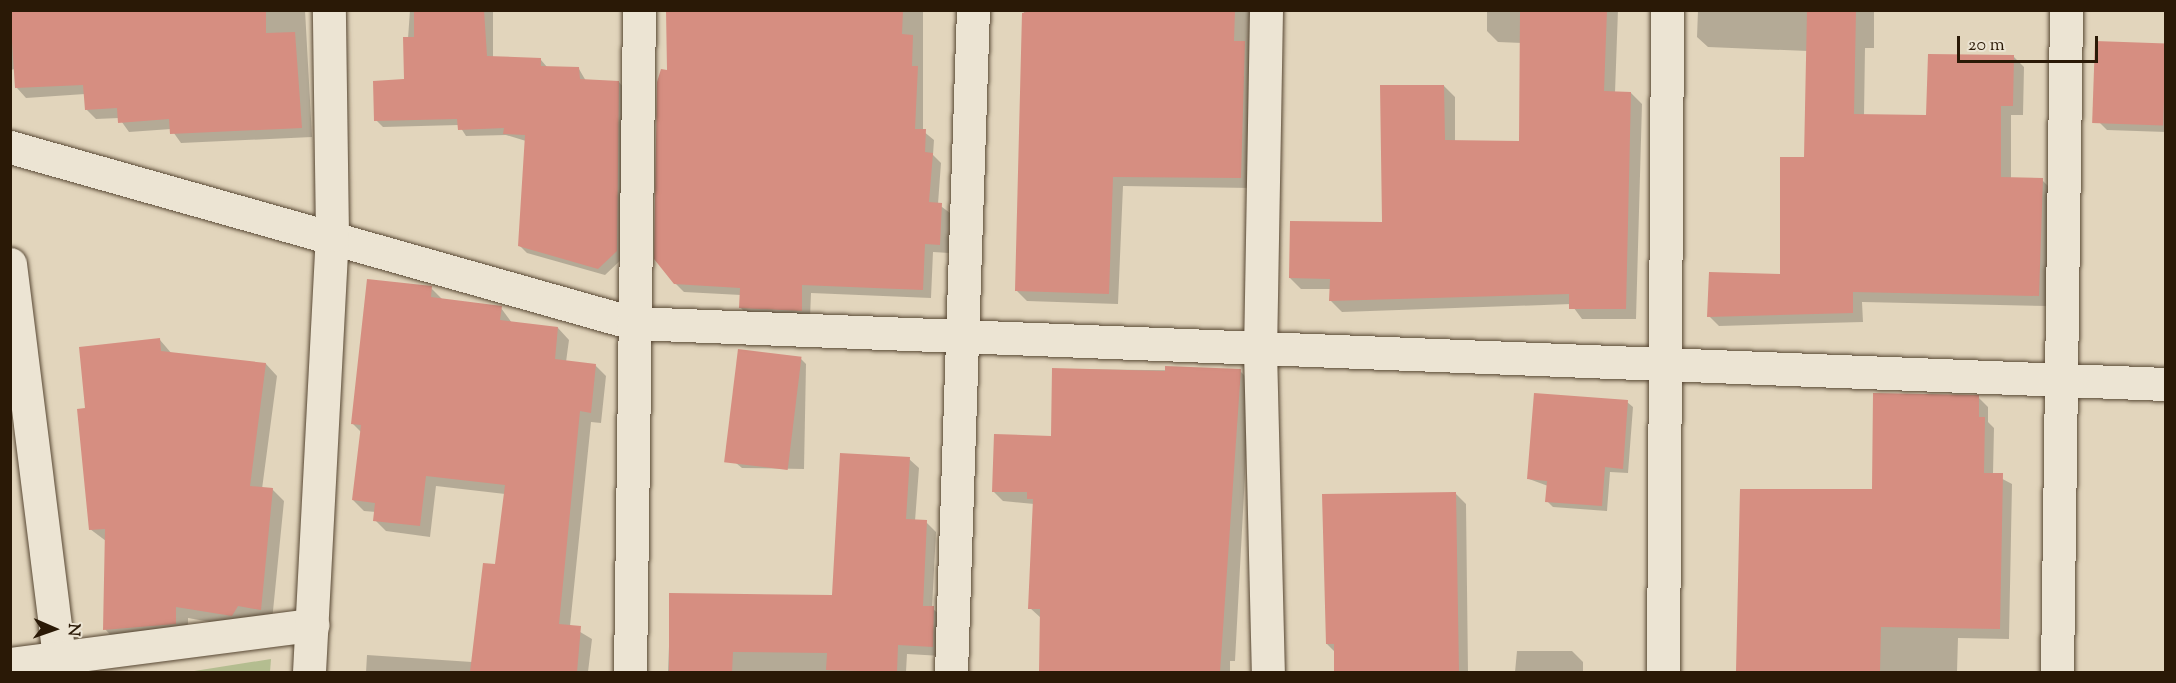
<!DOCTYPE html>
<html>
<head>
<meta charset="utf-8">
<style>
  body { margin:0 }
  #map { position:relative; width:2176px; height:683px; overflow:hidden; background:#e2d5bc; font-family:"Sorts Mill Goudy",serif }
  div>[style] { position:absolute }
  .green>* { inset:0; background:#b4bd90 }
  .shadow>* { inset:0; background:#0003 }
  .building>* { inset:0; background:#d68e81; transform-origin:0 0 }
  .roads { filter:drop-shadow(0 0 2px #584834) drop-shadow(0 0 2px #584834) }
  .minor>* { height:33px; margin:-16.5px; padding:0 16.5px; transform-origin:16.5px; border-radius:16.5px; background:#ece4d3 }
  span { translate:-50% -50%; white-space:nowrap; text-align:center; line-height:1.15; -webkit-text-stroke:5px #ece4d3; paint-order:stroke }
  .frame { position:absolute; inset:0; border:12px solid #2a1906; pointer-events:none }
  .north { position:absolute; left:24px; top:599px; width:60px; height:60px; -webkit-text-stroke:4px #ece4d3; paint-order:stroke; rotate:92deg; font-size:16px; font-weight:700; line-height:24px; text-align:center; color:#2a1906 }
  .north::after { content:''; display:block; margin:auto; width:21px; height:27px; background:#2a1906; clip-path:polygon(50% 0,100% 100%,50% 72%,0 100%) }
  .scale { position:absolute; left:1957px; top:36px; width:141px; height:27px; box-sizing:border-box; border:3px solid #2a1906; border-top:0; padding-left:8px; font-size:18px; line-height:21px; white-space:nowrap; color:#2a1906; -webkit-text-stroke:4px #ece4d3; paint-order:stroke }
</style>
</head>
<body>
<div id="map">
  <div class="green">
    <i style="clip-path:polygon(271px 659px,270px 672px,188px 672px)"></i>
  </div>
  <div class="shadow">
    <i style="clip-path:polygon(10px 10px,305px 10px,312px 137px,181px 143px,171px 129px,129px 132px,119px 118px,96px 119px,86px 109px,85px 94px,26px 98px,17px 88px,15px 69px,10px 70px)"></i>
    <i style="clip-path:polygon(410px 10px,493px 10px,493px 58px,541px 60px,547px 67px,579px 69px,586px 81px,619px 82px,625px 89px,623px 258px,605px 275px,527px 253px,520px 246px,526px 141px,506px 135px,466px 136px,459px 125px,383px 127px,376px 120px,405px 81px)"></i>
    <i style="clip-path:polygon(668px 10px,923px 10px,923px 131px,934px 140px,933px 155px,941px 163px,938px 204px,950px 213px,949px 253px,933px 252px,931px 298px,811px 293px,810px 319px,749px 317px,741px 308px,741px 295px,684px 292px,675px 283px)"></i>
    <i style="clip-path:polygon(1024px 10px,1252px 10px,1250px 188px,1123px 186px,1118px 304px,1027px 301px,1017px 291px)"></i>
    <i style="clip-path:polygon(1487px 10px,1618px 10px,1615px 93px,1631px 93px,1642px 104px,1636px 319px,1582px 319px,1571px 304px,1342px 312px,1331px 301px,1331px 289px,1301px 289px,1290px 278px,1384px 224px,1444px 86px,1455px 97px,1455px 141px,1521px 142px,1522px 43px,1498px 42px,1487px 31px)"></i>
    <i style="clip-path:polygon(1698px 10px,1874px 10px,1874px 48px,1865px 48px,1864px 116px,1928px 116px,2014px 57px,2024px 67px,2023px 115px,2011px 115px,2011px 179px,2042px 180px,2052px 190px,2048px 306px,1862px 302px,1863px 322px,1719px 326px,1709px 316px,1782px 276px,1806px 158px,1808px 51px,1708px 47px,1697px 37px)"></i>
    <i style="clip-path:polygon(2166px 46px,2166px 132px,2107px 130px,2099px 122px)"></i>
    <i style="clip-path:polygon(431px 288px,442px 299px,501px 308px,512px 323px,558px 328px,569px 340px,566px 362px,595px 365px,606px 376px,601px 423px,591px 422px,570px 626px,592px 639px,588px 672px,366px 672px,367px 655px,472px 662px,496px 566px,505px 494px,436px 486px,430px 537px,386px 531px,375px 520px,376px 512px,364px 511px,353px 500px,361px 432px,353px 424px)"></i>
    <i style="clip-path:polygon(160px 340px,172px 354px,266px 364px,277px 376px,262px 489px,272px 489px,284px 501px,272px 621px,244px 628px,188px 618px,188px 635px,116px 641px,105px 629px,106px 541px,90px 529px,87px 409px)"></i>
    <i style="clip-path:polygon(800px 358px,806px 364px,804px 469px,742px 468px,736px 463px)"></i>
    <i style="clip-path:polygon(1054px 369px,1240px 371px,1250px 381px,1235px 661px,1230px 661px,1230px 672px,1040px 672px,1041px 618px,1030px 608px,1034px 504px,1003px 501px,993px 491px,1052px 437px)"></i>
    <i style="clip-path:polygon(1978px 397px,1988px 407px,1988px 422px,1994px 428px,1993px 474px,2012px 484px,2009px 639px,1958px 638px,1957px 672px,1738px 672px,1741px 490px,1873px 491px)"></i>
    <i style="clip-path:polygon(1627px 402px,1633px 407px,1628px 473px,1610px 472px,1607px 511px,1553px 507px,1547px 501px,1548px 486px,1529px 479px)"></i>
    <i style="clip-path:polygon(909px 459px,919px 468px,915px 521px,926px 522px,936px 532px,932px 608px,943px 618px,942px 656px,907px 654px,906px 672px,668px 672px,671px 595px,833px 597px)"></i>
    <i style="clip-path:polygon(1455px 493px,1466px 504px,1468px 672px,1336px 672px,1336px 653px,1327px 644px)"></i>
    <i style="clip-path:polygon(1517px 651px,1572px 651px,1583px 662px,1583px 672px,1515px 672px)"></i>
  </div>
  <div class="building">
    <i style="clip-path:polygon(10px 10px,266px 10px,266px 33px,295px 32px,302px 128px,170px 134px,169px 119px,118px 123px,117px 108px,85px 110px,83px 85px,15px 88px)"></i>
    <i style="clip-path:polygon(414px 10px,484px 10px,487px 56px,541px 58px,541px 66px,579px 67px,580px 79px,619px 81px,617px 251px,598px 269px,518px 246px,525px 135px,503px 134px,504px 128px,458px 130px,457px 119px,374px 121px,373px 81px,404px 79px,403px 37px,414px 37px)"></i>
    <i style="clip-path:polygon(666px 10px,903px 10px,902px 34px,913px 35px,912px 66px,918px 66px,915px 129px,926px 129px,925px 152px,933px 153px,929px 202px,942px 203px,940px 245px,925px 244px,923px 290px,802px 285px,802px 311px,739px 308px,740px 288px,674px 284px,654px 259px,657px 82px,661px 69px,667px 70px)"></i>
    <i style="clip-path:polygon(1036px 10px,1235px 10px,1234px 41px,1245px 41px,1241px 178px,1113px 177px,1109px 294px,1015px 291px,1022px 13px)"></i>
    <i style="clip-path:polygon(1520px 10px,1607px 10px,1604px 91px,1631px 92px,1626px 309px,1569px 309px,1569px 294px,1329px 301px,1330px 279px,1289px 278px,1290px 221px,1382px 222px,1380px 85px,1444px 85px,1445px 140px,1519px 141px)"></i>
    <i style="clip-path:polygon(1807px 10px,1856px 10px,1854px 114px,1926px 115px,1928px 54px,2014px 55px,2013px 106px,2001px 106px,2001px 177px,2043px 178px,2039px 296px,1853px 292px,1853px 313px,1707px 317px,1709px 272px,1780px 274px,1780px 157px,1804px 157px)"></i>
    <i style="left:2095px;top:41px;width:71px;height:82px;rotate:2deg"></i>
    <i style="clip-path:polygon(367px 279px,432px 286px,431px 297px,502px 306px,500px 320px,558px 327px,555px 359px,596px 364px,591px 413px,580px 411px,559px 624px,581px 626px,577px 672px,470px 672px,483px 563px,495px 564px,505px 485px,426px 476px,420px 526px,373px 521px,375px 503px,352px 500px,361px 425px,351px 424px)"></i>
    <i style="clip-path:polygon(160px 338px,161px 351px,266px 363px,250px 486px,273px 488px,261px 610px,238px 606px,232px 616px,176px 607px,176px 624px,103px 630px,105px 529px,89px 530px,77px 409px,85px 408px,79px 347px)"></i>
    <i style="left:738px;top:349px;width:64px;height:114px;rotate:7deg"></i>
    <i style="clip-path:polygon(1165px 366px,1241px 369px,1220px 672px,1039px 672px,1040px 609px,1028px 609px,1033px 499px,1027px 499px,1027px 492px,992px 492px,994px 434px,1051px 436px,1052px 368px,1165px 371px)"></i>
    <i style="clip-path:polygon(1534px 393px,1628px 400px,1623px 469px,1605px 467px,1602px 506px,1545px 502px,1547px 481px,1527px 479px)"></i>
    <i style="clip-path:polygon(1873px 393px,1979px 395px,1979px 417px,1985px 417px,1984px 473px,2003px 473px,2000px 629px,1881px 627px,1880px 672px,1736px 672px,1740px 489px,1872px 489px)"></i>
    <i style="clip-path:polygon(840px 453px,910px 457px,906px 519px,927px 520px,923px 606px,934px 606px,933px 647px,898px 645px,897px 672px,826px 670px,827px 653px,733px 652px,732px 672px,669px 672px,669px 593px,832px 595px)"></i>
    <i style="clip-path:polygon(1456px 492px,1459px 672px,1334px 672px,1334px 644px,1326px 644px,1322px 494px)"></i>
  </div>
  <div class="roads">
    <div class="minor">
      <i style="left:1266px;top:10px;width:340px;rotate:91deg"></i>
      <i style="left:1260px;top:350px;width:322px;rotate:88.6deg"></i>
      <i style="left:10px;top:147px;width:647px;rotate:15.78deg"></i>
      <i style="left:633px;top:323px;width:1534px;rotate:2.28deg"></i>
      <i style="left:10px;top:264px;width:395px;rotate:82.9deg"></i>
      <i style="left:10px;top:664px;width:305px;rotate:-7.4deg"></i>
      <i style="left:309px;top:672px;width:438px;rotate:-87deg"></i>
      <i style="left:332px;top:235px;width:225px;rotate:-90.8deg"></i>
      <i style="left:630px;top:672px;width:662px;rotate:-89.22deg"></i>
      <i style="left:951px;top:672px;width:662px;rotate:-88.1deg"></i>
      <i style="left:1663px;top:672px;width:662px;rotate:-89.65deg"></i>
      <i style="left:2057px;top:672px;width:662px;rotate:-89.22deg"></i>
    </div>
  </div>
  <div class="frame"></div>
  <div class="north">N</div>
  <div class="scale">20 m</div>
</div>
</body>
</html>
